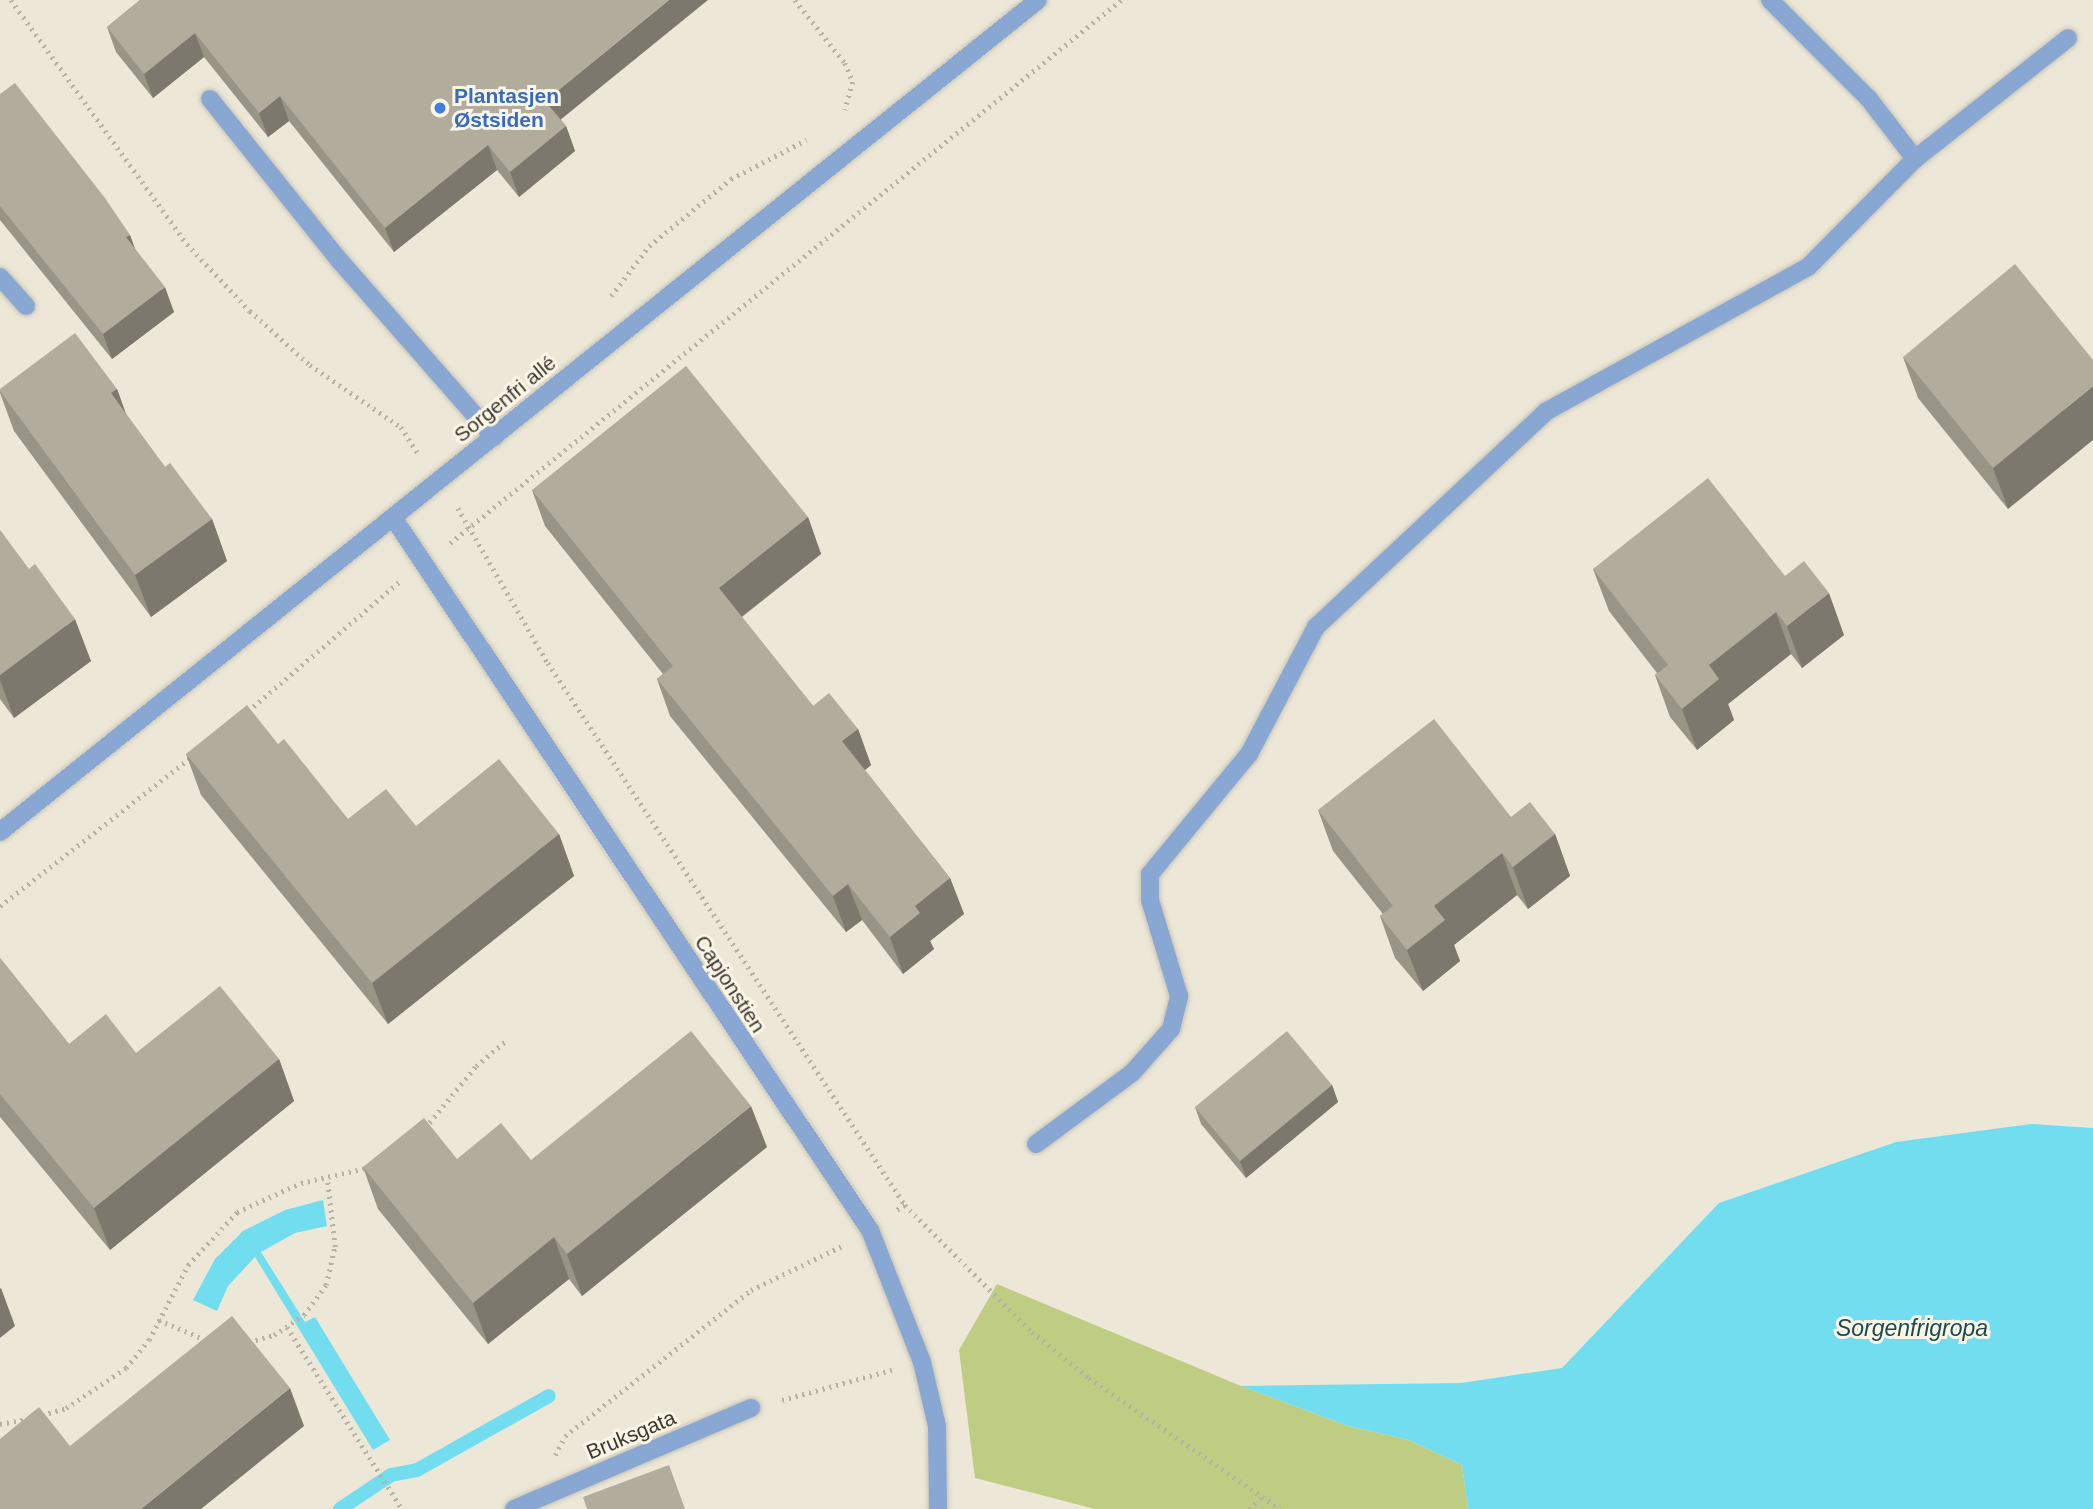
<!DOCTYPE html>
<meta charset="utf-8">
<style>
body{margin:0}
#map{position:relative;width:2093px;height:1509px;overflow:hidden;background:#ece7d7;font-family:Arial,sans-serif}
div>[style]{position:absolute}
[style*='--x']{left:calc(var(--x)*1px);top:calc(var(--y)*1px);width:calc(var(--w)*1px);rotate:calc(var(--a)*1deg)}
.green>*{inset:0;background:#becd82}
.water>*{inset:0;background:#73ddf0}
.stream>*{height:14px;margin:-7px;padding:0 7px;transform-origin:7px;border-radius:7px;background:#73ddf0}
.path>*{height:4.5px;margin-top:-2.25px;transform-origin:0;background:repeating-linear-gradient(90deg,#b5b1a4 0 2px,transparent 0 7px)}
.roads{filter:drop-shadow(0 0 2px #c8c4b6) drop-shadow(0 0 2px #c8c4b6)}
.service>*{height:18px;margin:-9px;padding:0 9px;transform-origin:9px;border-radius:9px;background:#88a8d3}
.minor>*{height:18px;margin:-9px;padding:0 9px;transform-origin:9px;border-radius:9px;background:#88a8d3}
.tertiary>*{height:18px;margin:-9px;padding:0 9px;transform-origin:9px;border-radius:9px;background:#88a8d3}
.wall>*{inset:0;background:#989486}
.shaded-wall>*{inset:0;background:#7c786d}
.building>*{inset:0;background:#b1ac9c}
.dots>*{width:19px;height:19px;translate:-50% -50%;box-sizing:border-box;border:4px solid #faf5e4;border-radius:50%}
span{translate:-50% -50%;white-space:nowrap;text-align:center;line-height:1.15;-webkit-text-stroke:6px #faf5e4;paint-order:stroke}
.shop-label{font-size:21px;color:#366cbe;font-weight:700}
.left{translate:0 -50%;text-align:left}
.street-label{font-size:21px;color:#3a3832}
.water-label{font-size:23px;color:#1a4a52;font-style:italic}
</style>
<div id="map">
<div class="green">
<div style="clip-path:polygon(997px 1284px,1241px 1386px,1348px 1426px,1409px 1440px,1462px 1465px,1468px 1509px,1095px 1509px,975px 1478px,959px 1350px)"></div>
</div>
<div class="water">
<div style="clip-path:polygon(2031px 1124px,2093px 1128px,2093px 1509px,1468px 1509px,1462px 1465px,1409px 1440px,1348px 1426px,1241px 1386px,1461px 1383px,1562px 1368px,1719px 1203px,1896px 1142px)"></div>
<div style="clip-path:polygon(323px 1200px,327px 1226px,295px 1233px,261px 1252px,305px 1322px,315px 1317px,390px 1440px,373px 1450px,255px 1257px,228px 1286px,217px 1311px,193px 1300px,215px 1259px,243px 1231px,285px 1210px)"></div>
</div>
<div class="stream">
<div style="--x:340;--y:1509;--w:61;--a:-33.7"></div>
<div style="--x:391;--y:1475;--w:26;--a:-11"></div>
<div style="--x:417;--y:1470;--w:151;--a:-29.3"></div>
</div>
<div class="path">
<div style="--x:11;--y:0;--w:301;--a:54.2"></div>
<div style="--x:187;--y:244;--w:92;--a:46.8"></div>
<div style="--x:250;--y:311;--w:81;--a:42"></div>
<div style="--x:310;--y:365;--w:110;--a:34.3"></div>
<div style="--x:401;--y:427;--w:31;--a:57"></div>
<div style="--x:795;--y:0;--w:80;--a:51.6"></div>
<div style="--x:845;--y:63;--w:21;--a:67"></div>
<div style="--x:853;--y:82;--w:29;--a:106"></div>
<div style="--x:611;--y:296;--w:63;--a:-52.8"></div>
<div style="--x:649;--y:246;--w:106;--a:-39.3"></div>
<div style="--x:731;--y:179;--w:85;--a:-27.5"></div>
<div style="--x:458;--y:508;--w:179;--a:59.9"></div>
<div style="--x:548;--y:663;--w:649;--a:56.63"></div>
<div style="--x:905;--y:1205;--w:11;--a:146"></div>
<div style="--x:450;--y:543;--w:863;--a:-38.98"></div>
<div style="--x:248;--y:711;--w:199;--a:-40.5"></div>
<div style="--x:0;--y:906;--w:244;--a:-37.9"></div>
<div style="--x:425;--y:1128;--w:80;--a:-50.6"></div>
<div style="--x:476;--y:1066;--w:39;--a:-40"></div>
<div style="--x:905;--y:1205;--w:180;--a:45"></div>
<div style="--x:1032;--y:1332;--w:73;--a:38.9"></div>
<div style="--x:1089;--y:1378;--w:232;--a:34.4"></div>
<div style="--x:159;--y:1320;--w:51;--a:23.1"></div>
<div style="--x:287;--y:1327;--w:215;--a:57.7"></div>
<div style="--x:249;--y:1342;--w:26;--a:-16"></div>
<div style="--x:274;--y:1335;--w:36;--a:-34"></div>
<div style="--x:304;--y:1315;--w:37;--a:-54"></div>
<div style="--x:326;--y:1285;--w:39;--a:-77"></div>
<div style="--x:335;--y:1247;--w:69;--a:-96.6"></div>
<div style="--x:782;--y:1400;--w:114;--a:-15.3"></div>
<div style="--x:42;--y:1415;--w:25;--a:-16"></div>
<div style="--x:66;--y:1408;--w:72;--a:-33.7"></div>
<div style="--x:126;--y:1368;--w:36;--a:-51"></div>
<div style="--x:149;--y:1340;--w:85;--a:-62.5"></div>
<div style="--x:188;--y:1265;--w:72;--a:-47.2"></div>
<div style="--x:237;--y:1212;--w:70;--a:-24.4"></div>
<div style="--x:301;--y:1183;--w:67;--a:-13"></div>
<div style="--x:0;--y:1424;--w:31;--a:-11"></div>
<div style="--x:555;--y:1455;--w:21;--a:-62"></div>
<div style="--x:565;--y:1436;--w:236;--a:-38.1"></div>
<div style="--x:751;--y:1290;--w:101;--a:-25.8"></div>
<div style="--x:1249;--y:1509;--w:18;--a:-43"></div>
</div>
<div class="roads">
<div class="service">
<div style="--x:1770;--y:0;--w:140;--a:45"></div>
<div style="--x:1869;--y:99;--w:76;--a:52.5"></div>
<div style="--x:210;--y:99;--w:208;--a:51.3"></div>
<div style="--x:340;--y:261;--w:234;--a:48.8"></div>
<div style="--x:0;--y:277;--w:39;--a:48"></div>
<div style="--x:1036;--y:1144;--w:119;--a:-36.5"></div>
<div style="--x:1132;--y:1073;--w:59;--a:-48.4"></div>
<div style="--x:1171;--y:1029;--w:34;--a:-76"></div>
<div style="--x:1179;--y:996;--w:100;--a:-106.8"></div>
<div style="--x:1150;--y:900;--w:26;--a:-90"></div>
<div style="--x:1150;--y:874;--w:156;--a:-50.5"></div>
<div style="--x:1249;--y:754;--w:144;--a:-62.2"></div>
<div style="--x:1316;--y:627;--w:316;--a:-43.1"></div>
<div style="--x:1547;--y:411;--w:298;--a:-28.9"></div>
<div style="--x:1808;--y:267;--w:152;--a:-45.3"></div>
<div style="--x:1915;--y:159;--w:195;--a:-38.3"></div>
</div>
<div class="minor">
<div style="--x:394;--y:519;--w:856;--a:56.2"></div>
<div style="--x:870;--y:1230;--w:142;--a:68.5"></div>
<div style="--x:922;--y:1362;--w:66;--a:76.8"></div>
<div style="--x:937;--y:1426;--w:83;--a:89.3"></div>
<div style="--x:514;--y:1509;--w:258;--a:-23.1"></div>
</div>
<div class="tertiary">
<div style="--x:0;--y:832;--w:1330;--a:-38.71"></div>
</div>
</div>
<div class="wall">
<div style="clip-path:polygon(140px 0,561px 120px,566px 126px,575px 151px,519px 197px,497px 170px,394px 252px,289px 121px,268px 137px,204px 57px,153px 98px,116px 52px,107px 27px)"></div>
<div style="clip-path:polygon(0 94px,130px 235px,135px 249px,174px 312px,112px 359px,0 220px)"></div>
<div style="clip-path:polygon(1903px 357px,2093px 360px,2008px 509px,1918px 398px)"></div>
<div style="clip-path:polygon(0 389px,117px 389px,126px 414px,165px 467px,212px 519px,227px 561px,151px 617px,14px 431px,0 393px)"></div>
<div style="clip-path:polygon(532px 490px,808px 517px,821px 554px,742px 617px,813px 706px,858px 729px,871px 765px,865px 770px,950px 878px,964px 914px,930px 941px,934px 949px,903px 974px,862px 920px,846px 932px,670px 716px,657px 679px,663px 674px,545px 526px)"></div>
<div style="clip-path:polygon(0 530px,91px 661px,14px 718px,0 699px)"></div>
<div style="clip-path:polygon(1593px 569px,1785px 576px,1844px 635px,1802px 668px,1791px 654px,1728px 704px,1734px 720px,1697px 750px,1670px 717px,1655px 675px,1657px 673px,1609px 611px)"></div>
<div style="clip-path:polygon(278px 744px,348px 819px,416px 826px,559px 834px,574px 876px,388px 1024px,201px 795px,186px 754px)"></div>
<div style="clip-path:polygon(1318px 810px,1511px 817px,1555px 834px,1570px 876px,1528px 909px,1517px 895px,1454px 945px,1460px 961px,1423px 991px,1395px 958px,1380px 916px,1383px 914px,1333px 851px)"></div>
<div style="clip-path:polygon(0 958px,69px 1044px,136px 1053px,279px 1059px,294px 1101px,110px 1250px,0 1117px)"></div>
<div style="clip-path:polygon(1332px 1085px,1338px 1102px,1246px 1178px,1201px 1124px,1195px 1107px)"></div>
<div style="clip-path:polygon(767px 1147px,582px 1296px,569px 1279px,488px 1344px,378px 1209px,363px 1167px,457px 1159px,531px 1160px)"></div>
</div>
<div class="shaded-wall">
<div style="clip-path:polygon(669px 0,708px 0,554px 125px,545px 101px)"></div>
<div style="clip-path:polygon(195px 33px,204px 57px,153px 98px,144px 74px)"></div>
<div style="clip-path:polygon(280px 96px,289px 121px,268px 137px,259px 113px)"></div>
<div style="clip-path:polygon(566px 126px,575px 151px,519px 197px,510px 172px)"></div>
<div style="clip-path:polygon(488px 145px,497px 170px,394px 252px,385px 228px)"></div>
<div style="clip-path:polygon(130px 235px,139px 260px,126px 237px)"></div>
<div style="clip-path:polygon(165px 287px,174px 312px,112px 359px,103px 334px)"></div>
<div style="clip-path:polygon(2093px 386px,2093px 440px,2008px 509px,1993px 468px)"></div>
<div style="clip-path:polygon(117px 389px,132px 431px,111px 393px)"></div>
<div style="clip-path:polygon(808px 517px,821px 554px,732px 624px,719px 588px)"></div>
<div style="clip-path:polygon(212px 519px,227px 561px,151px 617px,135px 575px)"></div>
<div style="clip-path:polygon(1829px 593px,1844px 635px,1802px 668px,1787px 626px)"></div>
<div style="clip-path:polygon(1776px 612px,1791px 654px,1728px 704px,1734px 720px,1697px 750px,1682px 709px,1709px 665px)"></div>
<div style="clip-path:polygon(75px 619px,91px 661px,14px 718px,0 680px,0 675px)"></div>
<div style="clip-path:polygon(858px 729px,871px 765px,855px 778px,842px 741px)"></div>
<div style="clip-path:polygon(559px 834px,574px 876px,388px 1024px,372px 983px)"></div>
<div style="clip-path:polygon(1555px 834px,1570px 876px,1528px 909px,1513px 867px)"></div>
<div style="clip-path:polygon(1502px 853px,1517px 895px,1454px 945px,1460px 961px,1423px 991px,1407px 950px,1434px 906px)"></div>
<div style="clip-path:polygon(950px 878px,964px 914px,930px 941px,934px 949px,903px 974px,890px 937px,915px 906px)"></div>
<div style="clip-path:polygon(848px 884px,862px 920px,846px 932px,833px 896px)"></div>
<div style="clip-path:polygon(279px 1059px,294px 1101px,110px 1250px,94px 1208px)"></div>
<div style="clip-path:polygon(1332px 1085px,1338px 1102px,1246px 1178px,1240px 1161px)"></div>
<div style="clip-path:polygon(751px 1106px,767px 1147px,582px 1296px,567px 1254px)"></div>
<div style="clip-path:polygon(554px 1237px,569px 1279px,488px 1344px,473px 1303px)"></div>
<div style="clip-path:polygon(1px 1288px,15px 1326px,0 1338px,0 1289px)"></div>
<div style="clip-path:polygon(290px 1388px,304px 1426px,201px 1509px,141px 1509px)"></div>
</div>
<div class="building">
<div style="clip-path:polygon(140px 0,669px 0,545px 101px,566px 126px,510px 172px,488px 145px,385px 228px,280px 96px,259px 113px,195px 33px,144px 74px,107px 27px)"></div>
<div style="clip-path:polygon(15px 83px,105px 198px,130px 235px,126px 237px,165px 287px,103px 334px,0 206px,0 94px)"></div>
<div style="clip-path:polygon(2015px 264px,2093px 360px,2093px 386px,1993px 468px,1903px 357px)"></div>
<div style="clip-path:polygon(75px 333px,117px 389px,111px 393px,165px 467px,170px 463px,212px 519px,135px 575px,0 391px,0 389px)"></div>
<div style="clip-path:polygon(686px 366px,808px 517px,719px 588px,813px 706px,829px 693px,858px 729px,842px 741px,950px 878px,915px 906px,920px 913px,890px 937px,848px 884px,833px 896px,657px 679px,673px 666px,532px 490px)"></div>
<div style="clip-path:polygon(1708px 478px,1785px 576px,1804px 561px,1829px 593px,1787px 626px,1776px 612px,1709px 665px,1719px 679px,1682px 709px,1655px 675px,1668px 665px,1593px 569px)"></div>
<div style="clip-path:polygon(0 530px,29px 569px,35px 564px,75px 619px,0 675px)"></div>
<div style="clip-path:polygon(247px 705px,278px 744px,284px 739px,348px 819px,386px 789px,416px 826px,499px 759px,559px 834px,372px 983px,186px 754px)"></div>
<div style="clip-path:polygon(1434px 719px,1511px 817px,1530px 802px,1555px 834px,1513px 867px,1502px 853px,1434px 906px,1445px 920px,1407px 950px,1380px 916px,1393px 906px,1318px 810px)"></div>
<div style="clip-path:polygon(0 958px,69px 1044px,106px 1014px,136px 1053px,220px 986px,279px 1059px,94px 1208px,0 1094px)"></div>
<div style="clip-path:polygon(691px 1031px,751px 1106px,567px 1254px,554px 1237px,473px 1303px,363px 1167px,424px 1118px,457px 1159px,501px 1123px,531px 1160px)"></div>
<div style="clip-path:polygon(1287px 1031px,1332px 1085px,1240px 1161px,1195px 1107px)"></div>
<div style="clip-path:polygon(232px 1316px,290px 1388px,141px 1509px,0 1509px,0 1439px,39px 1407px,70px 1446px)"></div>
<div style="clip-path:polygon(669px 1465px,685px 1509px,587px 1509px,583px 1497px)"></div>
</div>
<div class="dots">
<div style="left:440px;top:108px;background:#3f7fe0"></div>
</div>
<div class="shop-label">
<span class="left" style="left:454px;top:108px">Plantasjen<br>Østsiden</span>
</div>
<div class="street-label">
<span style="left:505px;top:399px;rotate:-39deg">Sorgenfri allé</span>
<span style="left:730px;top:984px;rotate:57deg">Capjonstien</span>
<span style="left:631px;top:1435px;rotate:-23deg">Bruksgata</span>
</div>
<div class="water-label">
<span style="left:1912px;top:1328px">Sorgenfrigropa</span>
</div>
</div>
